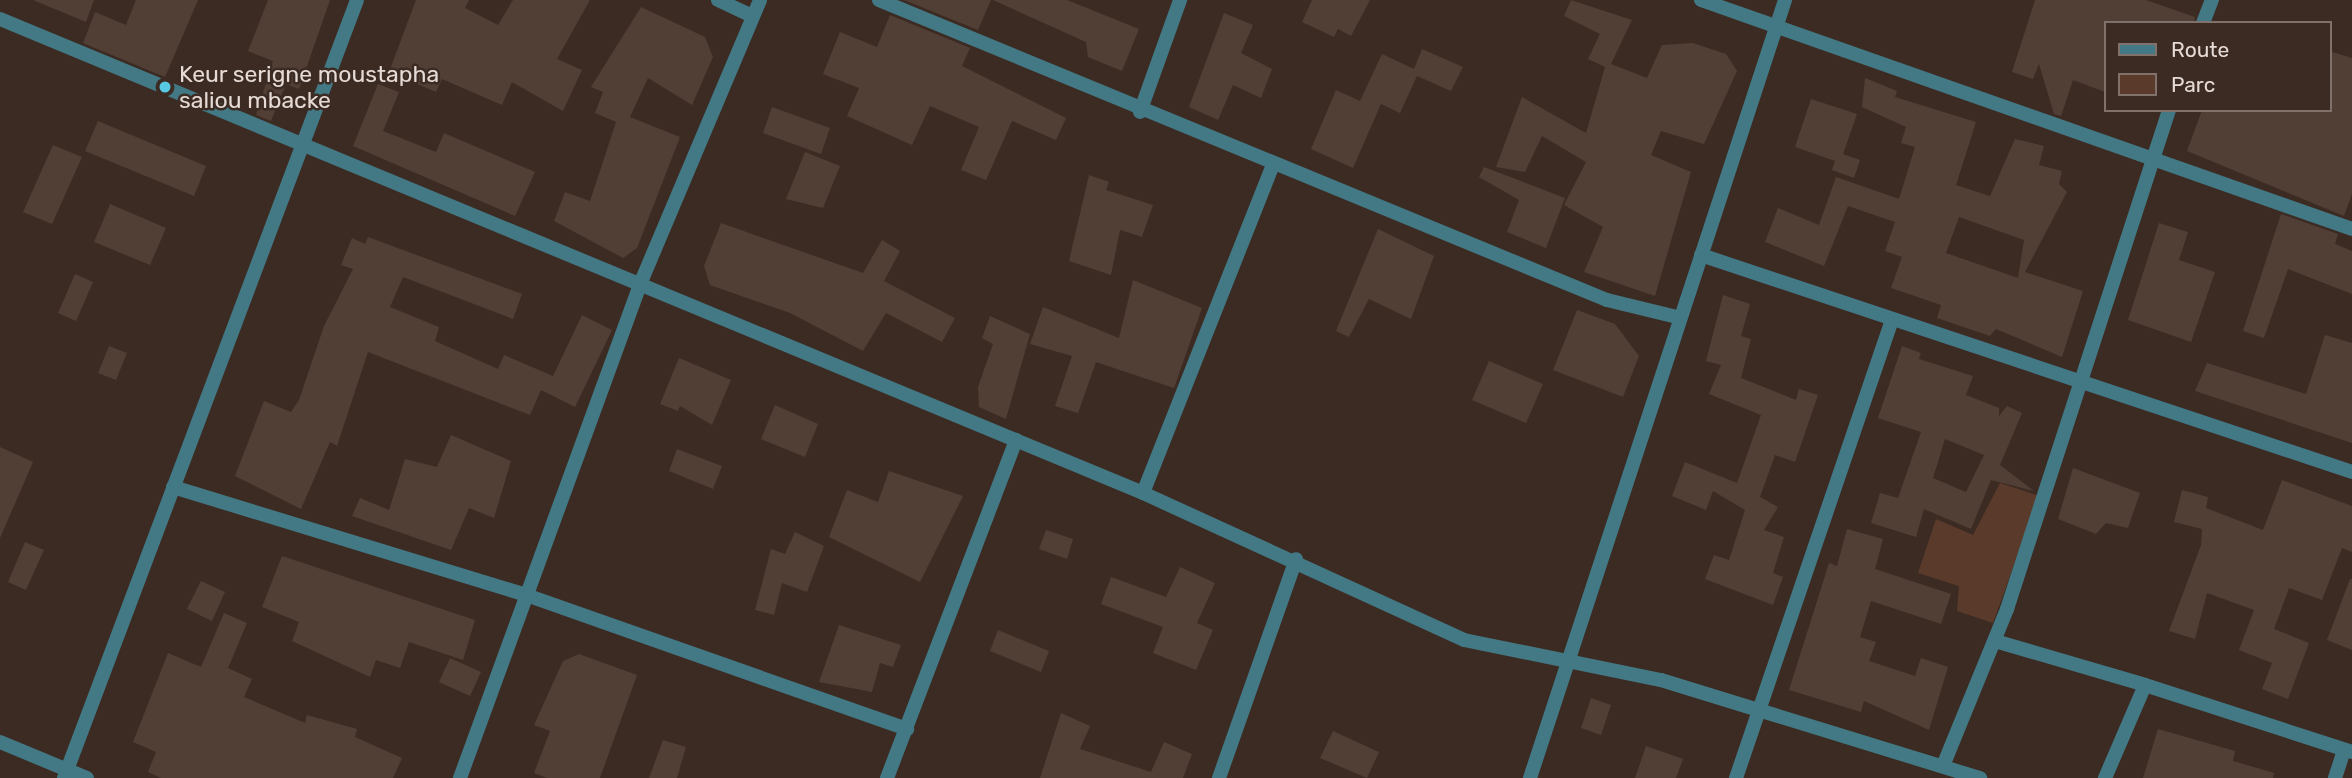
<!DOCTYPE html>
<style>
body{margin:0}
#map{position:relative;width:2352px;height:778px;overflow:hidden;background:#3c2b23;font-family:Rubik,sans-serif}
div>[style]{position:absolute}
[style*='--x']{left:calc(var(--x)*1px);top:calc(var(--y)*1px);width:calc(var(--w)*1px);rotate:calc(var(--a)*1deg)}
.green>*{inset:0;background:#5a3a2a}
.building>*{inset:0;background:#513f36}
.minor>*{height:14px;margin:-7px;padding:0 7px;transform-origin:7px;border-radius:7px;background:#427985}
.tertiary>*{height:14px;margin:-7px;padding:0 7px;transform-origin:7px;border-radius:7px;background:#427985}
.dots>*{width:19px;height:19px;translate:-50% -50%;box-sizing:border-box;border:4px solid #3c2b23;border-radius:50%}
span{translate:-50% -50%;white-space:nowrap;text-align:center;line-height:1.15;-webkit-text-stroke:5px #3c2b23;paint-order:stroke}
.poi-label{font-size:23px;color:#e5dad5}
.left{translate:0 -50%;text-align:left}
.legend{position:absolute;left:2104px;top:21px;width:228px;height:91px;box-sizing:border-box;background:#3c2b23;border:2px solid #80716a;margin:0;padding:9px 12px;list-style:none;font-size:21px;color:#e5dad5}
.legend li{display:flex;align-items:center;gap:14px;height:35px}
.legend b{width:35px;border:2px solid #80716a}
</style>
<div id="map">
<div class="green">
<div style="clip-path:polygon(2000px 483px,2039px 496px,1993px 623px,1957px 611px,1959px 586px,1918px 573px,1936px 519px,1973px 535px)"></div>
</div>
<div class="building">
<div style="clip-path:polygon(33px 0,94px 0,86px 22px)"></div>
<div style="clip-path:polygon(136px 0,198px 0,165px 77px,83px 43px,95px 12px,126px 25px)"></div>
<div style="clip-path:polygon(268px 0,330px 0,299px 89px,286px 84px,271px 121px,256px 115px,273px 61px,248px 51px)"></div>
<div style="clip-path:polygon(416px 0,469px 0,465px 8px,498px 25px,513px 0,590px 0,557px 59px,582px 70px,563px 111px,512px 82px,502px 105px,442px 79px,436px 92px,389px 72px)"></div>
<div style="clip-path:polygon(904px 0,991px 0,978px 30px)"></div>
<div style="clip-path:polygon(993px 0,1067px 0,1139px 29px,1122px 71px,1088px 57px,1086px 42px)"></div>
<div style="clip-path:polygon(1312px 0,1370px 0,1351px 36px,1338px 29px,1334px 37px,1302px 22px)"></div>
<div style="clip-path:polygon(1571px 0,1632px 20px,1611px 64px,1647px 78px,1662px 45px,1693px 43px,1726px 54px,1737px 71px,1704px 144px,1661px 131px,1651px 155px,1691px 172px,1655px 296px,1584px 272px,1603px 227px,1564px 205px,1586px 162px,1542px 136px,1525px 172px,1496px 167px,1522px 97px,1586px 133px,1605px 67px,1588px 59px,1600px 34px,1564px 16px)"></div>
<div style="clip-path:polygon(2035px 0,2146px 0,2195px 17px,2194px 23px,2105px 23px,2105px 92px,2073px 80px,2061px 116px,2054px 114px,2039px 64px,2033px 79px,2012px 72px)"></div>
<div style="clip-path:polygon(641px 7px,705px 37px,713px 57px,692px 105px,648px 78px,630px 117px,680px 137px,637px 248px,623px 258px,554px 221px,565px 192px,590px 201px,616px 122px,595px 113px,603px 92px,591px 87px)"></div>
<div style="clip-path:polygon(1224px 13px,1253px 25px,1241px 53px,1272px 69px,1261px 98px,1233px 85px,1218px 120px,1189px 107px)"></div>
<div style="clip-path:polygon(890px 15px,970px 48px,962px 66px,1066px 118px,1056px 140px,1012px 121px,986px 180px,961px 170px,979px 127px,930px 106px,912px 145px,847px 116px,859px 88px,823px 74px,840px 32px,877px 47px)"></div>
<div style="clip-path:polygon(1422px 49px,1463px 67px,1451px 91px,1417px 76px,1400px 113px,1381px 104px,1353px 168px,1311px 149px,1336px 90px,1360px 101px,1382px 54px,1414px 69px)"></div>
<div style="clip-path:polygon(2329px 51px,2352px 58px,2352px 194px,2344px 216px,2187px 151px,2202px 110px,2329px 110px)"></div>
<div style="clip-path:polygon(evenodd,1865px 78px,1897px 91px,1895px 97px,1976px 122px,1956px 185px,1990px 196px,2015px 139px,2044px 146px,2039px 165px,2062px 171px,2059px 184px,2067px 192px,2025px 272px,2083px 291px,2062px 357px,1996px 329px,1990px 336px,1937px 318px,1941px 305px,1891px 288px,1902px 257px,1885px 251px,1895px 222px,1848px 206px,1824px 266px,1765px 242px,1778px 208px,1819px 225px,1836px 177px,1899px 199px,1915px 147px,1901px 143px,1906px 127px,1862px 107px,1865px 78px,1959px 217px,2024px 240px,2018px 278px,1946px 253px,1959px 217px)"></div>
<div style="clip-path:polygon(378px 84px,399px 92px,383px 131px,436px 152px,444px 133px,535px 172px,515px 216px,353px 146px)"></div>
<div style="clip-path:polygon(1811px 99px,1857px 114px,1843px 154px,1860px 160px,1854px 178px,1832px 170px,1835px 161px,1795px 147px)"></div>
<div style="clip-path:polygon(772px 107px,830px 128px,821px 154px,763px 133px)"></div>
<div style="clip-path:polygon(98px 121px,206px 166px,194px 196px,85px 151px)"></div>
<div style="clip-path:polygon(53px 145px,82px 157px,52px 224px,23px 212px)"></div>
<div style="clip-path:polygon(805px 152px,840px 166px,823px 208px,786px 199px)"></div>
<div style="clip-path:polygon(1484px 167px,1565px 198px,1546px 248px,1507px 232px,1519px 200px,1479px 177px)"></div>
<div style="clip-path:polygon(1089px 175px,1109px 182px,1106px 190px,1153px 205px,1142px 237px,1120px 230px,1111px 275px,1069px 261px)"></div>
<div style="clip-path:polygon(110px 204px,166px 228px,150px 265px,94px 242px)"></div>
<div style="clip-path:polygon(2281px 214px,2338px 234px,2335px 244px,2352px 251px,2352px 294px,2288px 269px,2264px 338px,2243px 331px)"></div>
<div style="clip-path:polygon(721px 223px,863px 273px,882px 240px,900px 251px,884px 281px,955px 318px,942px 342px,886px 313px,863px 351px,790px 313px,710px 285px,704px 266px)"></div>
<div style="clip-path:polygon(2159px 223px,2188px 232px,2179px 260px,2215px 272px,2191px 342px,2128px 320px)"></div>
<div style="clip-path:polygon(1378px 229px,1434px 256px,1411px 319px,1369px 299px,1349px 337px,1336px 331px)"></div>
<div style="clip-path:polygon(368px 237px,522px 294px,513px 319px,403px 277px,390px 307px,439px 327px,435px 341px,498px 369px,504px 355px,553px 376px,582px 315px,612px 330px,575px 407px,541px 390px,530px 415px,368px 352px,337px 446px,330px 442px,301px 509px,235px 476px,264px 401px,291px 412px,299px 400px,324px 326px,353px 269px,341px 265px,352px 238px,365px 244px)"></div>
<div style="clip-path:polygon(75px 274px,93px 282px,76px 321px,58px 313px)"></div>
<div style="clip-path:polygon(1133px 280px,1202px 308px,1174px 388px,1096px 362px,1078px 413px,1055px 406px,1072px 356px,1030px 344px,1043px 307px,1119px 338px)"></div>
<div style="clip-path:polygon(1723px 295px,1750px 304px,1741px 336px,1751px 339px,1741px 378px,1796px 400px,1799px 389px,1818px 395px,1795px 462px,1775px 455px,1760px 497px,1778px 507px,1764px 530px,1784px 537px,1773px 573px,1783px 577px,1773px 605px,1705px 579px,1714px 555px,1729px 560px,1745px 510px,1713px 491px,1706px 510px,1672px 496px,1685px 462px,1737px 483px,1761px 415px,1709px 394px,1721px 365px,1706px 361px)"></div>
<div style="clip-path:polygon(1577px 310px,1615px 324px,1639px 356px,1623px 397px,1553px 370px)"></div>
<div style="clip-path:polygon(990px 316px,1030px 334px,1006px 419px,979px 407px,978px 387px,993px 344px,982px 338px)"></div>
<div style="clip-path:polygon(2325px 335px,2352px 343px,2352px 443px,2195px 391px,2207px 363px,2306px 394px)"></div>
<div style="clip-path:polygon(109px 346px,127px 353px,116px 380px,98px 373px)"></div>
<div style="clip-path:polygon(evenodd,1902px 346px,1921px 353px,1919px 359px,1973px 376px,1966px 395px,1999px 408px,1999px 416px,2007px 406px,2022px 413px,2000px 465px,2034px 491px,1991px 480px,1971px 529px,1924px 509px,1916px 537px,1871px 523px,1880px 493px,1898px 498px,1921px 432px,1878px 418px,1902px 346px,1945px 439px,1984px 455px,1966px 492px,1933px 478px,1945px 439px)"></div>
<div style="clip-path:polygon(679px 358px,731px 380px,712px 425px,680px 406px,678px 411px,660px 404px)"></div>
<div style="clip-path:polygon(1489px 361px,1543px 384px,1526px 423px,1472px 400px)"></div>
<div style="clip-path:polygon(775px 405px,818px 424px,805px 457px,761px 439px)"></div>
<div style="clip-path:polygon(451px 435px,511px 461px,494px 518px,469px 508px,451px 550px,352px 516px,360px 498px,389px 510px,405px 459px,437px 467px)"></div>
<div style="clip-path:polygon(0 447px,33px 462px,0 538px)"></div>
<div style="clip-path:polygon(677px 449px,722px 466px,713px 489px,669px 471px)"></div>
<div style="clip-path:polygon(2073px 468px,2140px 493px,2128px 528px,2106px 523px,2096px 534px,2058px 519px)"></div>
<div style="clip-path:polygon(889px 471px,963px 496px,920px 582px,829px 537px,847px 490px,878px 502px)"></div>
<div style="clip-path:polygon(2282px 480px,2352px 506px,2352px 552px,2342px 548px,2322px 600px,2289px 588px,2274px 629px,2309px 643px,2288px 699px,2262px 689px,2272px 663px,2239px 650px,2254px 610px,2207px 593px,2195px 639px,2169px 631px,2201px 545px,2202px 529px,2174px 522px,2182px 490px,2208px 497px,2206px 508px,2263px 530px)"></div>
<div style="clip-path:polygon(1847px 529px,1883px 539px,1875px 569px,1951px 594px,1941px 624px,1871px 601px,1860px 637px,1876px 642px,1869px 661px,1915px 676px,1921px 658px,1948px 667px,1929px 730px,1864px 701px,1861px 712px,1789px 690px,1829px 563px,1837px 566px)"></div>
<div style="clip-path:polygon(1046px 530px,1073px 539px,1067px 559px,1039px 549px)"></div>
<div style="clip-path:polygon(795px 532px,824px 546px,807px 592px,782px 583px,774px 615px,755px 610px,771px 549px,785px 554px)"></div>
<div style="clip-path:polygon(25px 542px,44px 550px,26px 590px,8px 582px)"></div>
<div style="clip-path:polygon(282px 556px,475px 620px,463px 660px,409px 642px,400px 668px,376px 660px,370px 677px,292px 641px,299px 622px,262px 607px)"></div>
<div style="clip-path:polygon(1180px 567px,1215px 583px,1197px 623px,1213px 630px,1196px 670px,1153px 653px,1163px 627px,1101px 604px,1111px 577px,1166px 597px)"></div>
<div style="clip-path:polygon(2350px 579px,2352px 579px,2352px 650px,2327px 640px)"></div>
<div style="clip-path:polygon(201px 581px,225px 592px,212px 621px,187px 609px)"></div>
<div style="clip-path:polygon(224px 613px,247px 623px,228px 668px,252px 679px,244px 697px,305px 723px,307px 715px,357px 729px,355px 737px,402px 758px,393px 778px,161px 778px,148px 772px,156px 752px,133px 742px,168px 653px,201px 667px)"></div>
<div style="clip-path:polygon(839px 625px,901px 645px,893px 667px,880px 663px,872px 692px,819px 682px)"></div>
<div style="clip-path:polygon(998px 630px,1049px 651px,1041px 672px,990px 651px)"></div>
<div style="clip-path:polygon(579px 654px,637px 675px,600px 778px,547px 778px,534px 773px,550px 731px,534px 725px,563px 661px)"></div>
<div style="clip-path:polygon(450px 658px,481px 672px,470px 696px,439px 682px)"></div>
<div style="clip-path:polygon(1591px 698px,1611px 705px,1601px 735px,1581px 728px)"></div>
<div style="clip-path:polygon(1061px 713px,1090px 726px,1080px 749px,1151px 772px,1164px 742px,1192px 754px,1183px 778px,1040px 778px)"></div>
<div style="clip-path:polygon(2158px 729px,2235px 751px,2233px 761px,2274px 773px,2273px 778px,2143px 778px)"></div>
<div style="clip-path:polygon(1333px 731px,1379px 752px,1367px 778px,1320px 758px)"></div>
<div style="clip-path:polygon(663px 740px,686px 747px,677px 778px,649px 778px)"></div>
<div style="clip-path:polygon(1646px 746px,1683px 759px,1676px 778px,1635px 778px)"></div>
</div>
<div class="minor">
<div style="--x:718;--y:0;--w:38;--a:25"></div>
<div style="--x:879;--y:0;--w:787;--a:22.4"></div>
<div style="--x:1607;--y:300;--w:72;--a:13.7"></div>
<div style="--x:1701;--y:0;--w:690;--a:19.38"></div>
<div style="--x:2203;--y:23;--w:25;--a:-69"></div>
<div style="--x:1140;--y:112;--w:119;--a:-70.3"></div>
<div style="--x:1701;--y:255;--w:686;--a:18.43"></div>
<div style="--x:173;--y:487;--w:372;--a:17"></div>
<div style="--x:529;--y:596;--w:401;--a:19.4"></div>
<div style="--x:1143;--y:493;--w:353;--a:-68.4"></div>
<div style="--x:1995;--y:641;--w:156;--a:16.3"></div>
<div style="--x:0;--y:742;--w:94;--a:22.5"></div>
<div style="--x:1943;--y:766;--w:170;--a:-67.8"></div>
<div style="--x:2007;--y:609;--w:525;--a:-72.01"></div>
<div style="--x:64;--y:778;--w:831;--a:-69.36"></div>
<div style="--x:460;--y:778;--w:528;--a:-69.95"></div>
<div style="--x:641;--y:282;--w:306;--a:-67.1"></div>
<div style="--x:887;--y:778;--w:362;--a:-69.1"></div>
<div style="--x:1219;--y:778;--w:232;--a:-70.6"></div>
<div style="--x:1530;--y:778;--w:819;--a:-71.85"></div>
<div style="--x:1736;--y:778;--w:482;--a:-71.2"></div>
<div style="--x:2335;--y:778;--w:29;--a:-72"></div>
</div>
<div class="tertiary">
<div style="--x:0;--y:19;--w:1237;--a:22.52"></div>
<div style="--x:1143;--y:493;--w:353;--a:24.6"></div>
<div style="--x:1464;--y:640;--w:201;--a:11.5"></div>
<div style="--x:1661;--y:680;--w:334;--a:17.1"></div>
<div style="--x:2105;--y:778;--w:101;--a:-66.7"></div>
<div style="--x:2145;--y:685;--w:218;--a:17.9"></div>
</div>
<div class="dots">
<div style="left:165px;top:87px;background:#57c9e2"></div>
</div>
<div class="poi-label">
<span class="left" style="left:179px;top:87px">Keur serigne moustapha<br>saliou mbacke</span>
</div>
<ul class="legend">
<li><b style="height:9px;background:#427985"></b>Route</li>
<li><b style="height:19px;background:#5a3a2a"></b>Parc</li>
</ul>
</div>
